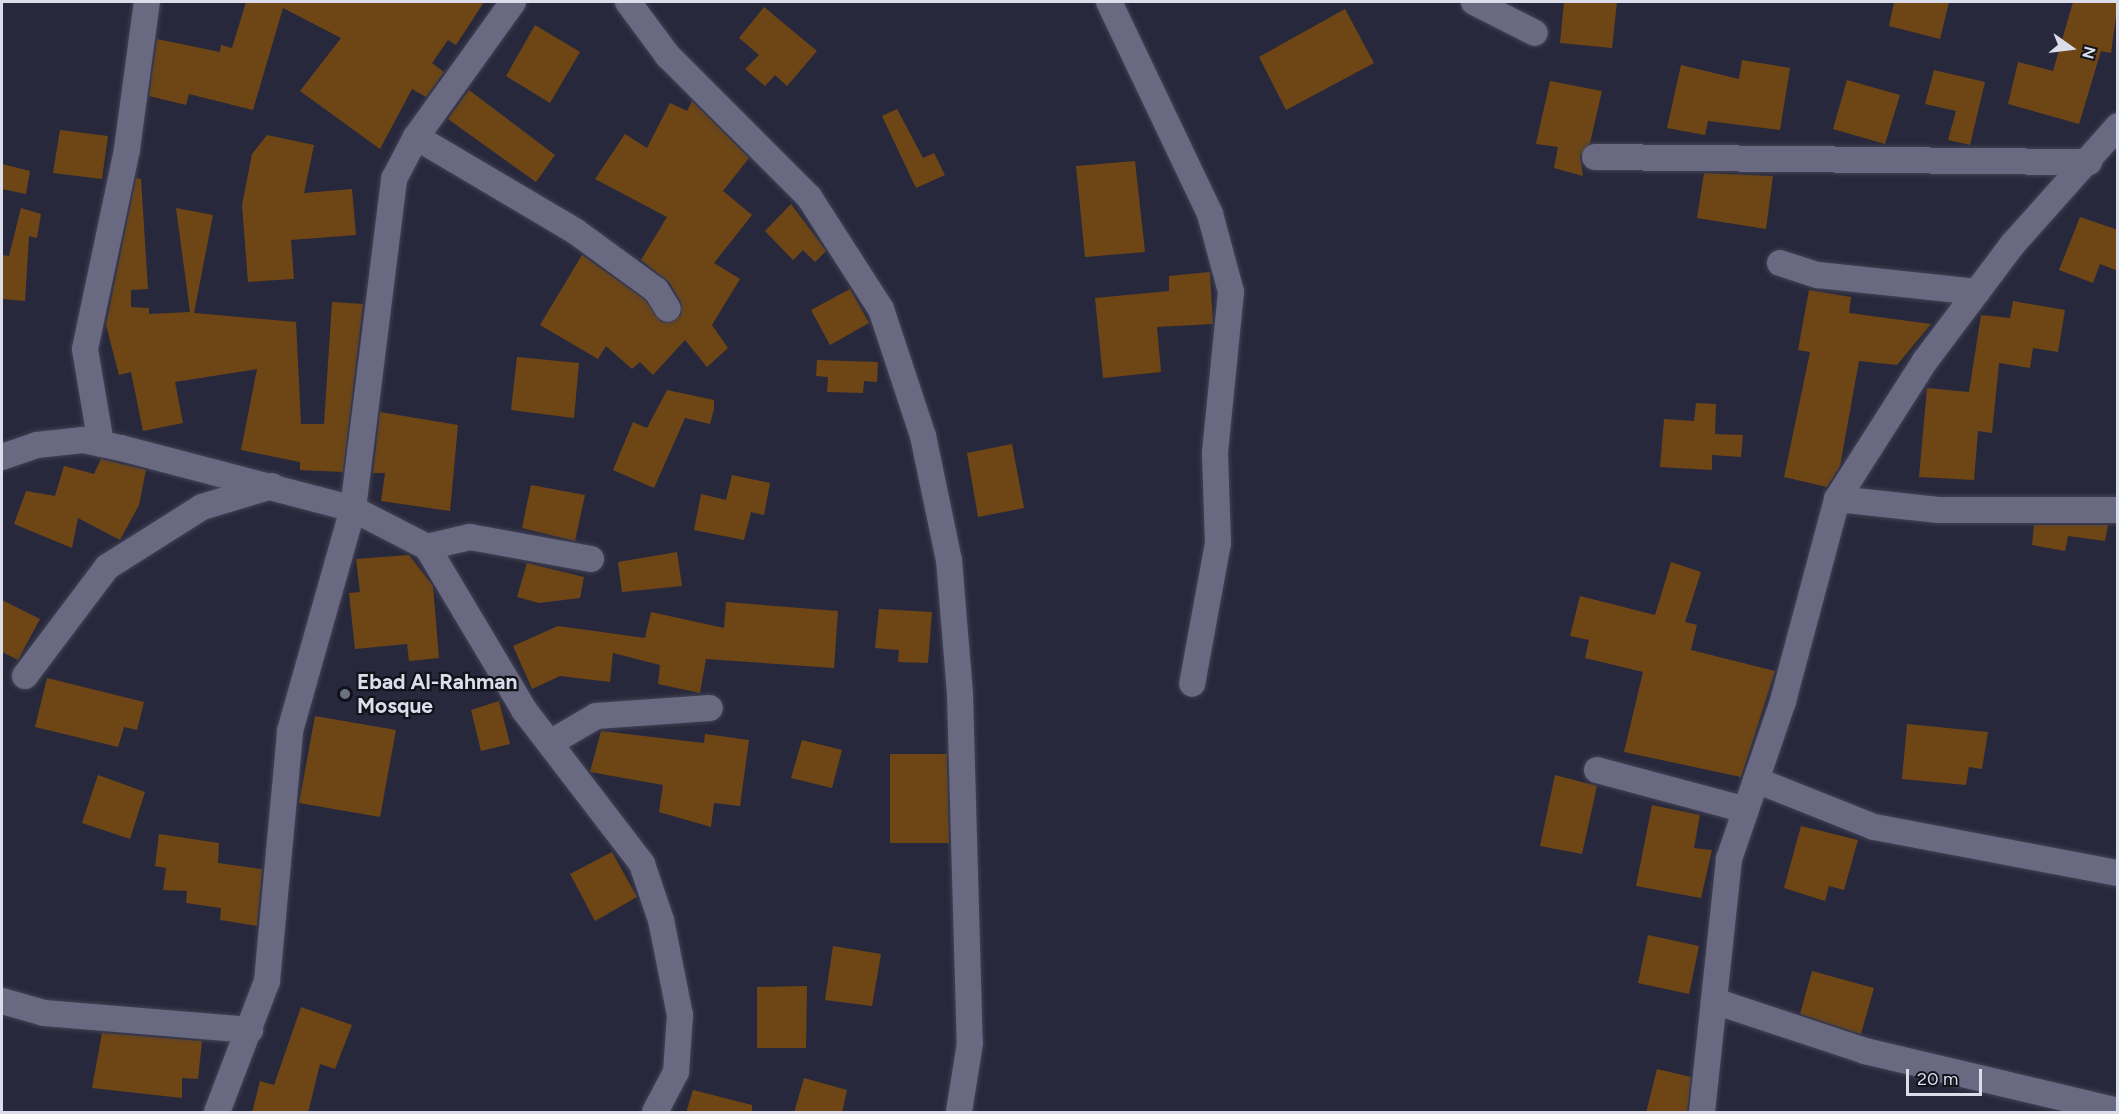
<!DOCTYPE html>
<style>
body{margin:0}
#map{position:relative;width:2119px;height:1114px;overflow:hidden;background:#28283d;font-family:Figtree,sans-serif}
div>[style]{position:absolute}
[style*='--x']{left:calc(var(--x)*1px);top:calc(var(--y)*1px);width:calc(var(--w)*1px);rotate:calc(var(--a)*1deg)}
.building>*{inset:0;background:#6e4615}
.roads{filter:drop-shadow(0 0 2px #424253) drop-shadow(0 0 2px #424253)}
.street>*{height:26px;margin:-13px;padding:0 13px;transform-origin:13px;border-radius:13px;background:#696a82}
.dots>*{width:16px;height:16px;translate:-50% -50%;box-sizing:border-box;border:3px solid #12121b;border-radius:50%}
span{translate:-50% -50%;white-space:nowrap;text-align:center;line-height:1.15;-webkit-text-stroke:4.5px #12121b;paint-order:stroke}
.poi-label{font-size:21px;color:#dcddea;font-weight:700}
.left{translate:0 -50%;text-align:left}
.frame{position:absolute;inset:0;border:3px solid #dcddea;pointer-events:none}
.north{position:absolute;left:2041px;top:18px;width:60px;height:60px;-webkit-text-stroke:4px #12121b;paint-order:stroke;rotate:104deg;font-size:16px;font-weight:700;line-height:24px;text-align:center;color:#dcddea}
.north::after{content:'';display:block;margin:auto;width:21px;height:27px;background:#dcddea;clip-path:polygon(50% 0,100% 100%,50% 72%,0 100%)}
.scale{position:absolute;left:1906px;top:1069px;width:76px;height:27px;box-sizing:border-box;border:3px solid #dcddea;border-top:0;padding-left:8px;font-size:18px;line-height:21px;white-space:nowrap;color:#dcddea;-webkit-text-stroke:4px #12121b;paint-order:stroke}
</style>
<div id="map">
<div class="building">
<div style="clip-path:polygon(246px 2px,484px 2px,456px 45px,448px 40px,432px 63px,444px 72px,426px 97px,412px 89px,380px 149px,300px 91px,341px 38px,283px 8px,253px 110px,189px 94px,186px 105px,149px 96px,157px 39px,220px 52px,221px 45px,232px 48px)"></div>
<div style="clip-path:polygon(1564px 2px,1617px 2px,1612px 48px,1560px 43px)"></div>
<div style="clip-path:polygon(1894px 2px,1949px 2px,1940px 39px,1889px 26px)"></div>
<div style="clip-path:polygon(2073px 2px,2118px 2px,2111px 53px,2101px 51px,2079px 124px,2008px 104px,2018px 62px,2053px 71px)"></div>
<div style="clip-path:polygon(764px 7px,817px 51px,787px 86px,775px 75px,765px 86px,745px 69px,759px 55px,739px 38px)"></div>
<div style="clip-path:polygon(1345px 9px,1374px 63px,1286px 110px,1259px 57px)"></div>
<div style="clip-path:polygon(535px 25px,580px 52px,550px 103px,506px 76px)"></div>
<div style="clip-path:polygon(1742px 60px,1790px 68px,1780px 130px,1708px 121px,1705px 135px,1667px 128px,1681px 65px,1739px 79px)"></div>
<div style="clip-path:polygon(1934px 70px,1985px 82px,1970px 145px,1948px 140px,1956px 111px,1925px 104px)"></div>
<div style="clip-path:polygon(1847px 80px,1900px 95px,1885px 144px,1833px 129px)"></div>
<div style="clip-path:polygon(1550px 81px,1602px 91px,1590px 143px,1580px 156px,1583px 176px,1554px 168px,1558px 147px,1536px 144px)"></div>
<div style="clip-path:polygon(469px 90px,555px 155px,536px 182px,448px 119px)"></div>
<div style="clip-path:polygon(692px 101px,749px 158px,723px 191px,752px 215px,714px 263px,740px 279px,712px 325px,728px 348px,707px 367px,685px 340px,653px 375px,640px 362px,632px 369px,606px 346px,598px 359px,540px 325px,582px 255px,645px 300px,661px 322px,681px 316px,681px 302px,669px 282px,641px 260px,667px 217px,595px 179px,625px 134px,647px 148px,670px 103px,687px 111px)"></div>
<div style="clip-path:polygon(897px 109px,923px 158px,934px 153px,945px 175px,916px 188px,882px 116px)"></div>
<div style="clip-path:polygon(60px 130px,108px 136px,102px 179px,53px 173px)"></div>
<div style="clip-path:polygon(267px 135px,314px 145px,304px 193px,352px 189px,356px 235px,291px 240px,294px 279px,248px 282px,242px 205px,252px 154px)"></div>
<div style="clip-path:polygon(1135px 161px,1145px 252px,1085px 257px,1076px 166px)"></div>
<div style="clip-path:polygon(2px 164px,30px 171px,26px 194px,2px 189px)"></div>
<div style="clip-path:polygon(1704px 173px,1773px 176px,1766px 229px,1697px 218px)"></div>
<div style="clip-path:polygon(136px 178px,141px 179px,148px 289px,131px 290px,131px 307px,149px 308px,149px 314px,190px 312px,176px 208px,213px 215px,194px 313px,296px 322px,301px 424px,324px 424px,332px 302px,363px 304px,343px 472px,300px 470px,300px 462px,241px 450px,257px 369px,175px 382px,183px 423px,143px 431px,131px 372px,119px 375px,106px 325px)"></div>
<div style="clip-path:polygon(791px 204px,826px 251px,815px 262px,803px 250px,793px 260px,765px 231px)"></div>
<div style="clip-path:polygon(21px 208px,41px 214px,37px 238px,29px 236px,25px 301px,2px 299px,2px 255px,9px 256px)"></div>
<div style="clip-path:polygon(2080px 217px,2118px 230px,2118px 271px,2100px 264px,2093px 283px,2059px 270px)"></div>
<div style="clip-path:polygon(1210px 272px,1213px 324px,1157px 327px,1161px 372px,1103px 378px,1095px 298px,1169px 291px,1169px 276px)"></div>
<div style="clip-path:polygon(850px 289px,869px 323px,830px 345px,811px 310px)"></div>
<div style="clip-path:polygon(1809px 290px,1851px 297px,1849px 313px,1931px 324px,1897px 365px,1859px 361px,1840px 466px,1827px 487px,1784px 477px,1810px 352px,1798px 350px)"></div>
<div style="clip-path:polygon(2013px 301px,2065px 310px,2058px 352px,2033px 348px,2030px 368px,1999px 363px,1992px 433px,1978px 431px,1974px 480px,1919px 477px,1927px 388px,1969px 392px,1981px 315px,2010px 318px)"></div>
<div style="clip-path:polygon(517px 357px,579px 363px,574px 418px,511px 410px)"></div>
<div style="clip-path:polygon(817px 360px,878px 362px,877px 382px,864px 381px,863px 393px,827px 392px,828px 377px,816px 376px)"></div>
<div style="clip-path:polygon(667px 390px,714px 400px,714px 409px,710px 424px,685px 418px,654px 488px,613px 470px,633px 422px,647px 428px)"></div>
<div style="clip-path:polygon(1696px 403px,1716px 404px,1715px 434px,1743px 435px,1741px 457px,1712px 455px,1712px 470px,1660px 467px,1664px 419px,1694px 421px)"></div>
<div style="clip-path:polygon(380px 412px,458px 425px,450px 511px,381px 501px,385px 473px,373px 473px)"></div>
<div style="clip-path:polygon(1012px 444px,1024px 508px,978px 517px,967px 453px)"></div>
<div style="clip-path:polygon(101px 459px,146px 470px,139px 505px,120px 540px,78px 518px,72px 548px,14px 524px,26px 491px,55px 496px,64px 466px,94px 474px)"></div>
<div style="clip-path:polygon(732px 475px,770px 483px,764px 515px,751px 512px,744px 540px,694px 530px,701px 494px,726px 500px)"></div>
<div style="clip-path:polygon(531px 485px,585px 495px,575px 541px,522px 528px)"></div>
<div style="clip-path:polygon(2034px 525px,2108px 525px,2105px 541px,2068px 536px,2065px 551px,2032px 545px)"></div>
<div style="clip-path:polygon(677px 552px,682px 586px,622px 592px,618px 562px)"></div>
<div style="clip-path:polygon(409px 555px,433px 586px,439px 658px,409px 661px,407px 644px,355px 649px,349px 593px,360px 592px,356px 559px)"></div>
<div style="clip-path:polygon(1671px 562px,1701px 572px,1685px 622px,1697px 625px,1691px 650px,1775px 671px,1741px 777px,1624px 752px,1643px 672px,1585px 658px,1589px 640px,1570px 636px,1580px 596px,1655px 615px)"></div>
<div style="clip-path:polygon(527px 563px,584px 577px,580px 598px,539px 603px,517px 597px)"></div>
<div style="clip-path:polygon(2px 600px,40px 619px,18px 660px,2px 652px)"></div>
<div style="clip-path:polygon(726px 602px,838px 611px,834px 668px,706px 659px,700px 693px,658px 684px,660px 665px,613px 653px,610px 682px,560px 676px,532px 689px,513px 646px,558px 626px,645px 638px,651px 612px,724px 628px)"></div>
<div style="clip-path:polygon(879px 609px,932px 612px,928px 663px,898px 662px,899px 650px,875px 648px)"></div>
<div style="clip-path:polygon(47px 678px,144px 702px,137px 730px,124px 727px,118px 747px,35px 727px)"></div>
<div style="clip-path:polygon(499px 701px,510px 744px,481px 751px,471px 710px)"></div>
<div style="clip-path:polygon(315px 716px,396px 730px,380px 817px,299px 803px)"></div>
<div style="clip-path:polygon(1907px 724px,1988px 732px,1982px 769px,1969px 767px,1966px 785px,1902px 779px)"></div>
<div style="clip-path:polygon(601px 731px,704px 743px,705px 734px,749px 740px,740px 806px,714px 803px,711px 827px,659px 812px,663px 785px,590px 772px)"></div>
<div style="clip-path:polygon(802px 740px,842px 750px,832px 788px,791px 778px)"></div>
<div style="clip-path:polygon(890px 754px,947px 754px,949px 843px,890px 843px)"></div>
<div style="clip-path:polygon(98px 775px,145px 792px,130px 839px,82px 823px)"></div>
<div style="clip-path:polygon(1555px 775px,1597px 786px,1582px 854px,1540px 846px)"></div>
<div style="clip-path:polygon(1652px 805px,1700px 815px,1694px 848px,1712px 850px,1701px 898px,1636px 886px)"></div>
<div style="clip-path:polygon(1801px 826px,1858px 840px,1844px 890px,1829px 886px,1825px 901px,1784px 888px)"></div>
<div style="clip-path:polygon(159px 834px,219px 843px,218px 863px,262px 869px,257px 926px,220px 920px,221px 908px,186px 903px,187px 891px,163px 890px,166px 868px,155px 866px)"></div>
<div style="clip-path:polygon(612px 852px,637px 897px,595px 921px,570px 874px)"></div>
<div style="clip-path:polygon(1648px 935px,1699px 946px,1689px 994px,1638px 983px)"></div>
<div style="clip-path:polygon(833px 946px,881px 954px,872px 1006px,825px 1000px)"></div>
<div style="clip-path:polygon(1812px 971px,1874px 988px,1861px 1034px,1800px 1014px)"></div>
<div style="clip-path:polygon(807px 986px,806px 1048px,757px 1048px,757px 987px)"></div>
<div style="clip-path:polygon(301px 1007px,352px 1025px,335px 1069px,320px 1064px,308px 1113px,252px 1113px,260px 1081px,274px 1085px)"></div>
<div style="clip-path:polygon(102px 1033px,202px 1041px,198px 1079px,182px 1078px,182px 1098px,92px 1088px)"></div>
<div style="clip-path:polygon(1657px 1069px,1691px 1077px,1687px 1113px,1646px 1113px)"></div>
<div style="clip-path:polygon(804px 1078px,847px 1090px,842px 1113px,794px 1113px)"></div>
<div style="clip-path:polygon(693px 1090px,752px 1105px,752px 1113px,686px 1113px)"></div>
</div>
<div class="roads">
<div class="street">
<div style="--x:628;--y:2;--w:67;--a:53.5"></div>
<div style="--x:668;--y:56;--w:199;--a:45"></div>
<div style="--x:809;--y:197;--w:133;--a:57.3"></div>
<div style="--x:881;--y:309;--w:134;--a:71.7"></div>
<div style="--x:923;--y:436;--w:127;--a:78.2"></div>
<div style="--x:949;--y:560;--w:135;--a:85.3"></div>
<div style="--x:960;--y:695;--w:348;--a:88.4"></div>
<div style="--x:970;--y:1043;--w:70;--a:99.1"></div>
<div style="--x:1109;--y:2;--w:235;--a:64.5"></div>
<div style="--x:1210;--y:214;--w:81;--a:74.9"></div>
<div style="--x:1231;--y:292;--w:162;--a:95.7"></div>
<div style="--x:1215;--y:453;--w:90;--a:88.1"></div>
<div style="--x:1218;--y:543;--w:143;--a:100.4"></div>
<div style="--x:1474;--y:2;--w:68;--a:26.9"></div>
<div style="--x:416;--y:137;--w:185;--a:30.6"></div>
<div style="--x:575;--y:231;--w:100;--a:36.1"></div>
<div style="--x:656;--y:290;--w:22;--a:58"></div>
<div style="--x:1595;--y:157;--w:494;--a:0.6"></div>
<div style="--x:1780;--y:263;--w:40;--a:18"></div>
<div style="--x:1818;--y:275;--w:160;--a:6.1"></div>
<div style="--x:101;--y:444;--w:96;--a:-99.6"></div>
<div style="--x:85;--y:349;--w:204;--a:-78.1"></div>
<div style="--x:127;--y:149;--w:148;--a:-82.3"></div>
<div style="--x:2;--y:457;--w:37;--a:-19"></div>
<div style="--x:37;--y:445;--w:46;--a:-6.2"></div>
<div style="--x:83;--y:440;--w:39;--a:12"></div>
<div style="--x:121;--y:448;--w:240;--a:14.7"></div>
<div style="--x:353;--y:509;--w:83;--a:27.2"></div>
<div style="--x:427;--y:547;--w:190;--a:59.2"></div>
<div style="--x:524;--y:710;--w:194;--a:52.5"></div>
<div style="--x:642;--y:864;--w:59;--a:71.3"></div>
<div style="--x:661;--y:920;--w:97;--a:78.7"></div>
<div style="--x:680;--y:1015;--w:57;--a:94"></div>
<div style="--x:676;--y:1072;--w:45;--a:117.7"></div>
<div style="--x:1837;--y:499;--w:102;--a:6.2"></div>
<div style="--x:1938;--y:510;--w:180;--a:0"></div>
<div style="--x:427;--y:547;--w:44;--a:-13.1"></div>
<div style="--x:470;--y:537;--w:123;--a:10.3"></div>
<div style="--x:25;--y:676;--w:136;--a:-53"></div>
<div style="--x:107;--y:567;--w:112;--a:-32.3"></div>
<div style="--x:202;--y:507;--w:73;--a:-16.7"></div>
<div style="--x:550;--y:743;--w:53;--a:-30.4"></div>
<div style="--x:596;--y:716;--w:114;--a:-4"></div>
<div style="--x:1597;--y:770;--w:154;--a:15"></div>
<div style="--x:1756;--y:780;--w:127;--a:21.7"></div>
<div style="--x:1874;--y:827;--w:248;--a:10.7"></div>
<div style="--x:2;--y:1001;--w:44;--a:15.9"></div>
<div style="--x:44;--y:1013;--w:207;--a:4.7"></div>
<div style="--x:1714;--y:1001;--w:159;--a:18.3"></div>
<div style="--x:1865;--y:1051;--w:260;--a:13.3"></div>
<div style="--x:217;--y:1112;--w:140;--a:-69.1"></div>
<div style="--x:267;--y:981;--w:251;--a:-84.7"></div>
<div style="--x:290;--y:731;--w:231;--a:-74.2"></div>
<div style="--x:353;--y:509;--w:333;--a:-82.9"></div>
<div style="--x:394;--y:179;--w:47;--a:-62.4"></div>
<div style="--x:416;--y:137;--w:166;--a:-54.3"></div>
<div style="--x:1702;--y:1112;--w:254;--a:-83.9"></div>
<div style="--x:1729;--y:859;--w:167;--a:-71.1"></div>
<div style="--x:1783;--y:701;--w:209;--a:-75"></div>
<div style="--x:1837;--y:499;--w:164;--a:-57.5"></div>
<div style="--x:1925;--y:361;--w:146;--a:-53.1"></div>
<div style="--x:2013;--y:244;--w:158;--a:-48.3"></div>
</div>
</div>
<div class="dots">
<div style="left:345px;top:694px;background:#6b7280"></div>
</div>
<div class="poi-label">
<span class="left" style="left:357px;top:694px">Ebad Al-Rahman<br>Mosque</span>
</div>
<div class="frame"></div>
<div class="north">N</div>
<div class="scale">20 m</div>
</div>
